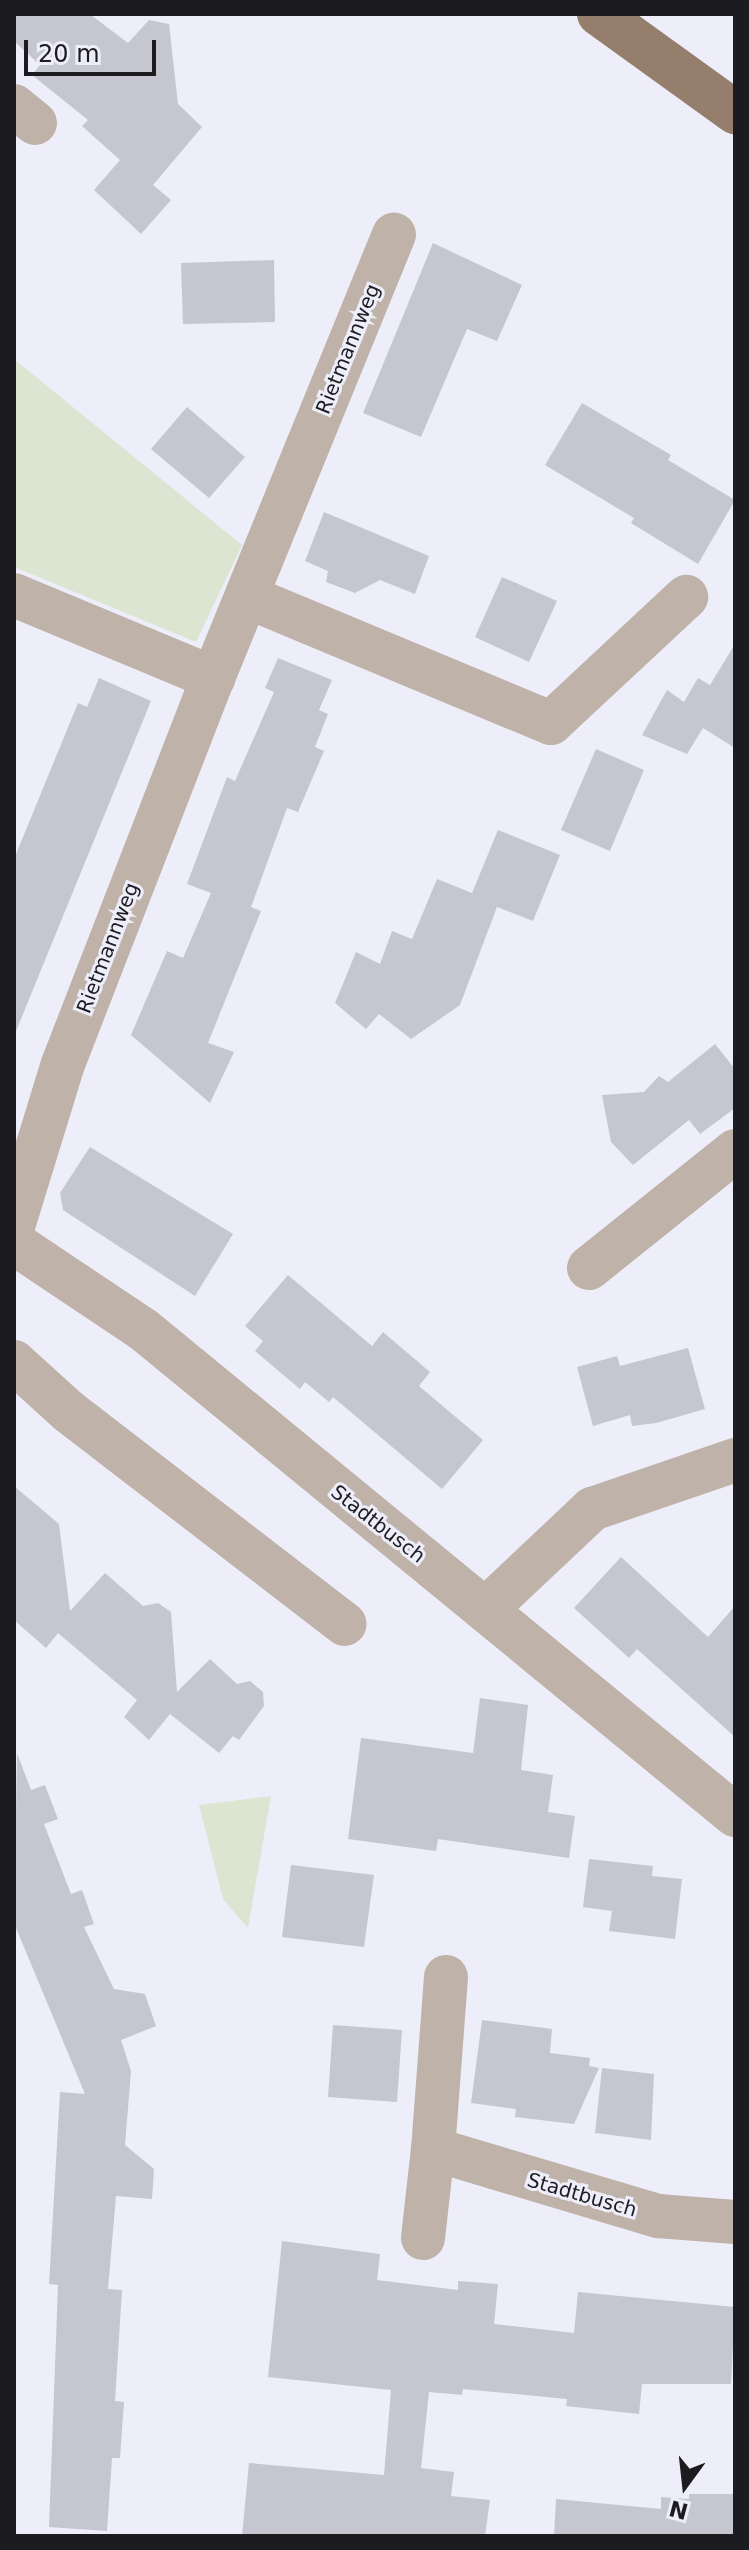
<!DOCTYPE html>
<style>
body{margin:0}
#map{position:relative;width:749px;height:2550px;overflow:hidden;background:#eeeefa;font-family:"DejaVu Sans",sans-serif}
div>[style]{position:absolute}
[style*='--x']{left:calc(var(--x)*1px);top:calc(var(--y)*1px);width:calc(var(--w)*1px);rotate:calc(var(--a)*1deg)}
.green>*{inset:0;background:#dce5d1}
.building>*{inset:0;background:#c6c6d1}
.minor>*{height:44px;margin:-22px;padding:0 22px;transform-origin:22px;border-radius:22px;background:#bfb2a8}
.major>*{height:44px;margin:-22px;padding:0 22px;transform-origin:22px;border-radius:22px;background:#957e6c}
span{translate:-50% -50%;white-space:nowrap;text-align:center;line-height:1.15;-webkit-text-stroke:6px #eeeefa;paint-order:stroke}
.street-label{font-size:20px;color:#1c1c20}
.frame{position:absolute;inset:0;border:16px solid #1c1c20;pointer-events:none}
.north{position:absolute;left:645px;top:2446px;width:80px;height:80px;-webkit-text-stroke:6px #eeeefa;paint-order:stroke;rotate:195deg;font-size:22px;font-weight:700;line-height:32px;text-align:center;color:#1c1c20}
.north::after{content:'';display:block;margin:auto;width:28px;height:36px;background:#1c1c20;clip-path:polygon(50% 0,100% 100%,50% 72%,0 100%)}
.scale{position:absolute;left:24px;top:40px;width:132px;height:36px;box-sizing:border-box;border:4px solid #1c1c20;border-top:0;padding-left:10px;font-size:24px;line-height:28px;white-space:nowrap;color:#1c1c20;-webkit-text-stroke:6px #eeeefa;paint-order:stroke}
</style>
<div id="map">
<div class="green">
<div style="clip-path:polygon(14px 359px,242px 545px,196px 642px,14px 567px)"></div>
<div style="clip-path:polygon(271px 1796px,248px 1928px,223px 1899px,199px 1805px)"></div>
</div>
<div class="building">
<div style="clip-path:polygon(14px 14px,91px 15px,128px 43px,149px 20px,169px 24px,178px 104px,202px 127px,153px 185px,171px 200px,141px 234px,94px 190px,120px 160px,82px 126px,88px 120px,32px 75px,40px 65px,14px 41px)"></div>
<div style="clip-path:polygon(433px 243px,522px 285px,497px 341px,467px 329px,421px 437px,363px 413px)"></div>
<div style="clip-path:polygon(274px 260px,275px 322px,183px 324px,181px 263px)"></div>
<div style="clip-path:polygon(582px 403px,671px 455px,668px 460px,735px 500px,698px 564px,631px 523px,634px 518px,545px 465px)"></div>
<div style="clip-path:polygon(187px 407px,245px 457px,209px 498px,151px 449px)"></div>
<div style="clip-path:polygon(324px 512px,429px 556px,415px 594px,380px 580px,355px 593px,326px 582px,328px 571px,305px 561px)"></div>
<div style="clip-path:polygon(502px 577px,557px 601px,529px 662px,475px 637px)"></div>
<div style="clip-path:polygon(735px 644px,735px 748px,703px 728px,687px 754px,642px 735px,667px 690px,684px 702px,698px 678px,710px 685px)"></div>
<div style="clip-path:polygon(278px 658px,332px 680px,319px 710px,328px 714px,315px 747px,324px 751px,298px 812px,287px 808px,251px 907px,261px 911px,208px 1043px,234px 1052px,210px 1103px,131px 1035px,167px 951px,183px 958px,211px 893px,187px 884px,227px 777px,235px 781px,274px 692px,265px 688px)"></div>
<div style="clip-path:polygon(99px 678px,151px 701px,14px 1036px,14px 859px,78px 703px,87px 707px)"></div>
<div style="clip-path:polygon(596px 749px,644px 770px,610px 851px,561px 830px)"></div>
<div style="clip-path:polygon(498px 830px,560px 855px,533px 921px,497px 907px,460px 1005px,411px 1039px,379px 1014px,366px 1029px,335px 1003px,356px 952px,380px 964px,392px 931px,412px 939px,437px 879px,472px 893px)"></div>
<div style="clip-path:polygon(715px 1044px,735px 1069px,735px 1108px,700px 1134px,689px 1120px,633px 1165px,611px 1142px,602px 1095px,644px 1092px,659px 1076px,668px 1082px)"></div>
<div style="clip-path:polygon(90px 1147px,233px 1234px,195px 1296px,63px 1210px,60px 1193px)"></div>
<div style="clip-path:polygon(288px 1275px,372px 1346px,383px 1332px,430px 1372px,419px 1386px,483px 1440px,442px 1489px,333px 1397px,329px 1402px,305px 1382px,300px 1389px,255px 1351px,263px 1341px,245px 1326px)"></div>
<div style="clip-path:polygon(688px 1348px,705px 1409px,656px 1423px,632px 1426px,630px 1415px,593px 1426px,577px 1367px,617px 1356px,620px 1366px)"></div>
<div style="clip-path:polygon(14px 1486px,59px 1524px,70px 1611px,105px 1573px,143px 1606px,158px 1603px,171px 1612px,177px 1692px,210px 1659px,237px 1684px,250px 1681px,263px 1692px,264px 1706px,239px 1740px,233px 1736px,219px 1753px,170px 1714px,149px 1740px,124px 1717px,137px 1700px,58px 1633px,46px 1648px,14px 1620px)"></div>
<div style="clip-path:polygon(621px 1557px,708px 1637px,735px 1606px,735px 1737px,637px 1649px,629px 1658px,574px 1608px)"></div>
<div style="clip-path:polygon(480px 1698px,528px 1705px,521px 1770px,553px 1775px,548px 1812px,575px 1816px,569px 1858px,438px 1839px,436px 1851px,348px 1839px,361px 1738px,473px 1753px)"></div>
<div style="clip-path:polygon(17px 1753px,31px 1790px,45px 1785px,58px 1819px,44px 1824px,71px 1894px,82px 1890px,94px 1924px,84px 1927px,114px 1989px,145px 1994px,156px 2026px,121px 2040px,131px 2071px,125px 2145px,154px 2169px,152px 2199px,116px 2196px,108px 2289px,122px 2290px,115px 2401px,124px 2402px,120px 2458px,112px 2458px,107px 2531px,49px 2527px,58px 2285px,49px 2284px,60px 2092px,85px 2094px,14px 1923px)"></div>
<div style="clip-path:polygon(589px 1859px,653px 1866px,652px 1876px,682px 1879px,675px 1939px,609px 1931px,612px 1911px,583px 1907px)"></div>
<div style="clip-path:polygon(291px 1865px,374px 1875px,364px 1947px,282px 1937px)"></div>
<div style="clip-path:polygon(482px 2020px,552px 2029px,550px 2053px,590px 2058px,589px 2066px,599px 2068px,574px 2124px,515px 2117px,516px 2109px,471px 2103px)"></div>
<div style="clip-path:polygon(333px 2025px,402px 2030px,397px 2102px,328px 2097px)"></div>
<div style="clip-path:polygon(602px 2068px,654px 2074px,651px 2140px,595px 2133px)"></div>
<div style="clip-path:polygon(282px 2241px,380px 2254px,377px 2280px,458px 2290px,458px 2281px,498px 2284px,494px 2324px,574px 2333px,578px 2292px,735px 2307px,731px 2384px,642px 2384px,639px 2414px,566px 2406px,567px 2399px,463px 2389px,462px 2395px,429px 2392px,421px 2468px,454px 2472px,451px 2496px,490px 2500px,485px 2536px,242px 2536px,249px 2463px,384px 2475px,391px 2390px,268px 2377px)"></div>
<div style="clip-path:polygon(689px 2494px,735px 2494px,735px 2536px,554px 2536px,556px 2499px,661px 2509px,661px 2497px,689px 2499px)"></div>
</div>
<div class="minor">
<div style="--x:14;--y:106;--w:27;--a:39"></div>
<div style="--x:14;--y:595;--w:216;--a:22.6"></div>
<div style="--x:248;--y:597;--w:328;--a:22.6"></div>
<div style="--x:551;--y:723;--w:185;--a:-43"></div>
<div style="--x:14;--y:1223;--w:166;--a:-72.9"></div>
<div style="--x:63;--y:1064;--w:414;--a:-68.8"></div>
<div style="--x:213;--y:678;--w:479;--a:-67.8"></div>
<div style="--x:14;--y:1243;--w:156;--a:33.8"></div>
<div style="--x:144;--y:1330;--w:765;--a:39.37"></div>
<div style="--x:589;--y:1268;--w:187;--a:-38.7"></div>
<div style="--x:14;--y:1362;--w:73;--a:42.2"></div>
<div style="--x:68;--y:1411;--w:349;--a:37.6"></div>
<div style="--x:486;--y:1609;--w:146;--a:-43.3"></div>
<div style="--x:592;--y:1509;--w:151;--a:-18.9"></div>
<div style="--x:446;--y:1977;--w:172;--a:94.3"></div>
<div style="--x:433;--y:2149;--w:235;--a:16.6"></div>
<div style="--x:658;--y:2216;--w:77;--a:4.5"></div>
<div style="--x:423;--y:2238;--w:90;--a:-83.6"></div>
</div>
<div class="major">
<div style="--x:599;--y:14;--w:168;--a:35.8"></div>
</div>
<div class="street-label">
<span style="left:348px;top:349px;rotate:-68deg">Rietmannweg</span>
<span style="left:108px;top:948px;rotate:-69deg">Rietmannweg</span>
<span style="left:378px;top:1524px;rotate:38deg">Stadtbusch</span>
<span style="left:582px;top:2195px;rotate:16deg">Stadtbusch</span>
</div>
<div class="frame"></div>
<div class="north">N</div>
<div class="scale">20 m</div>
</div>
